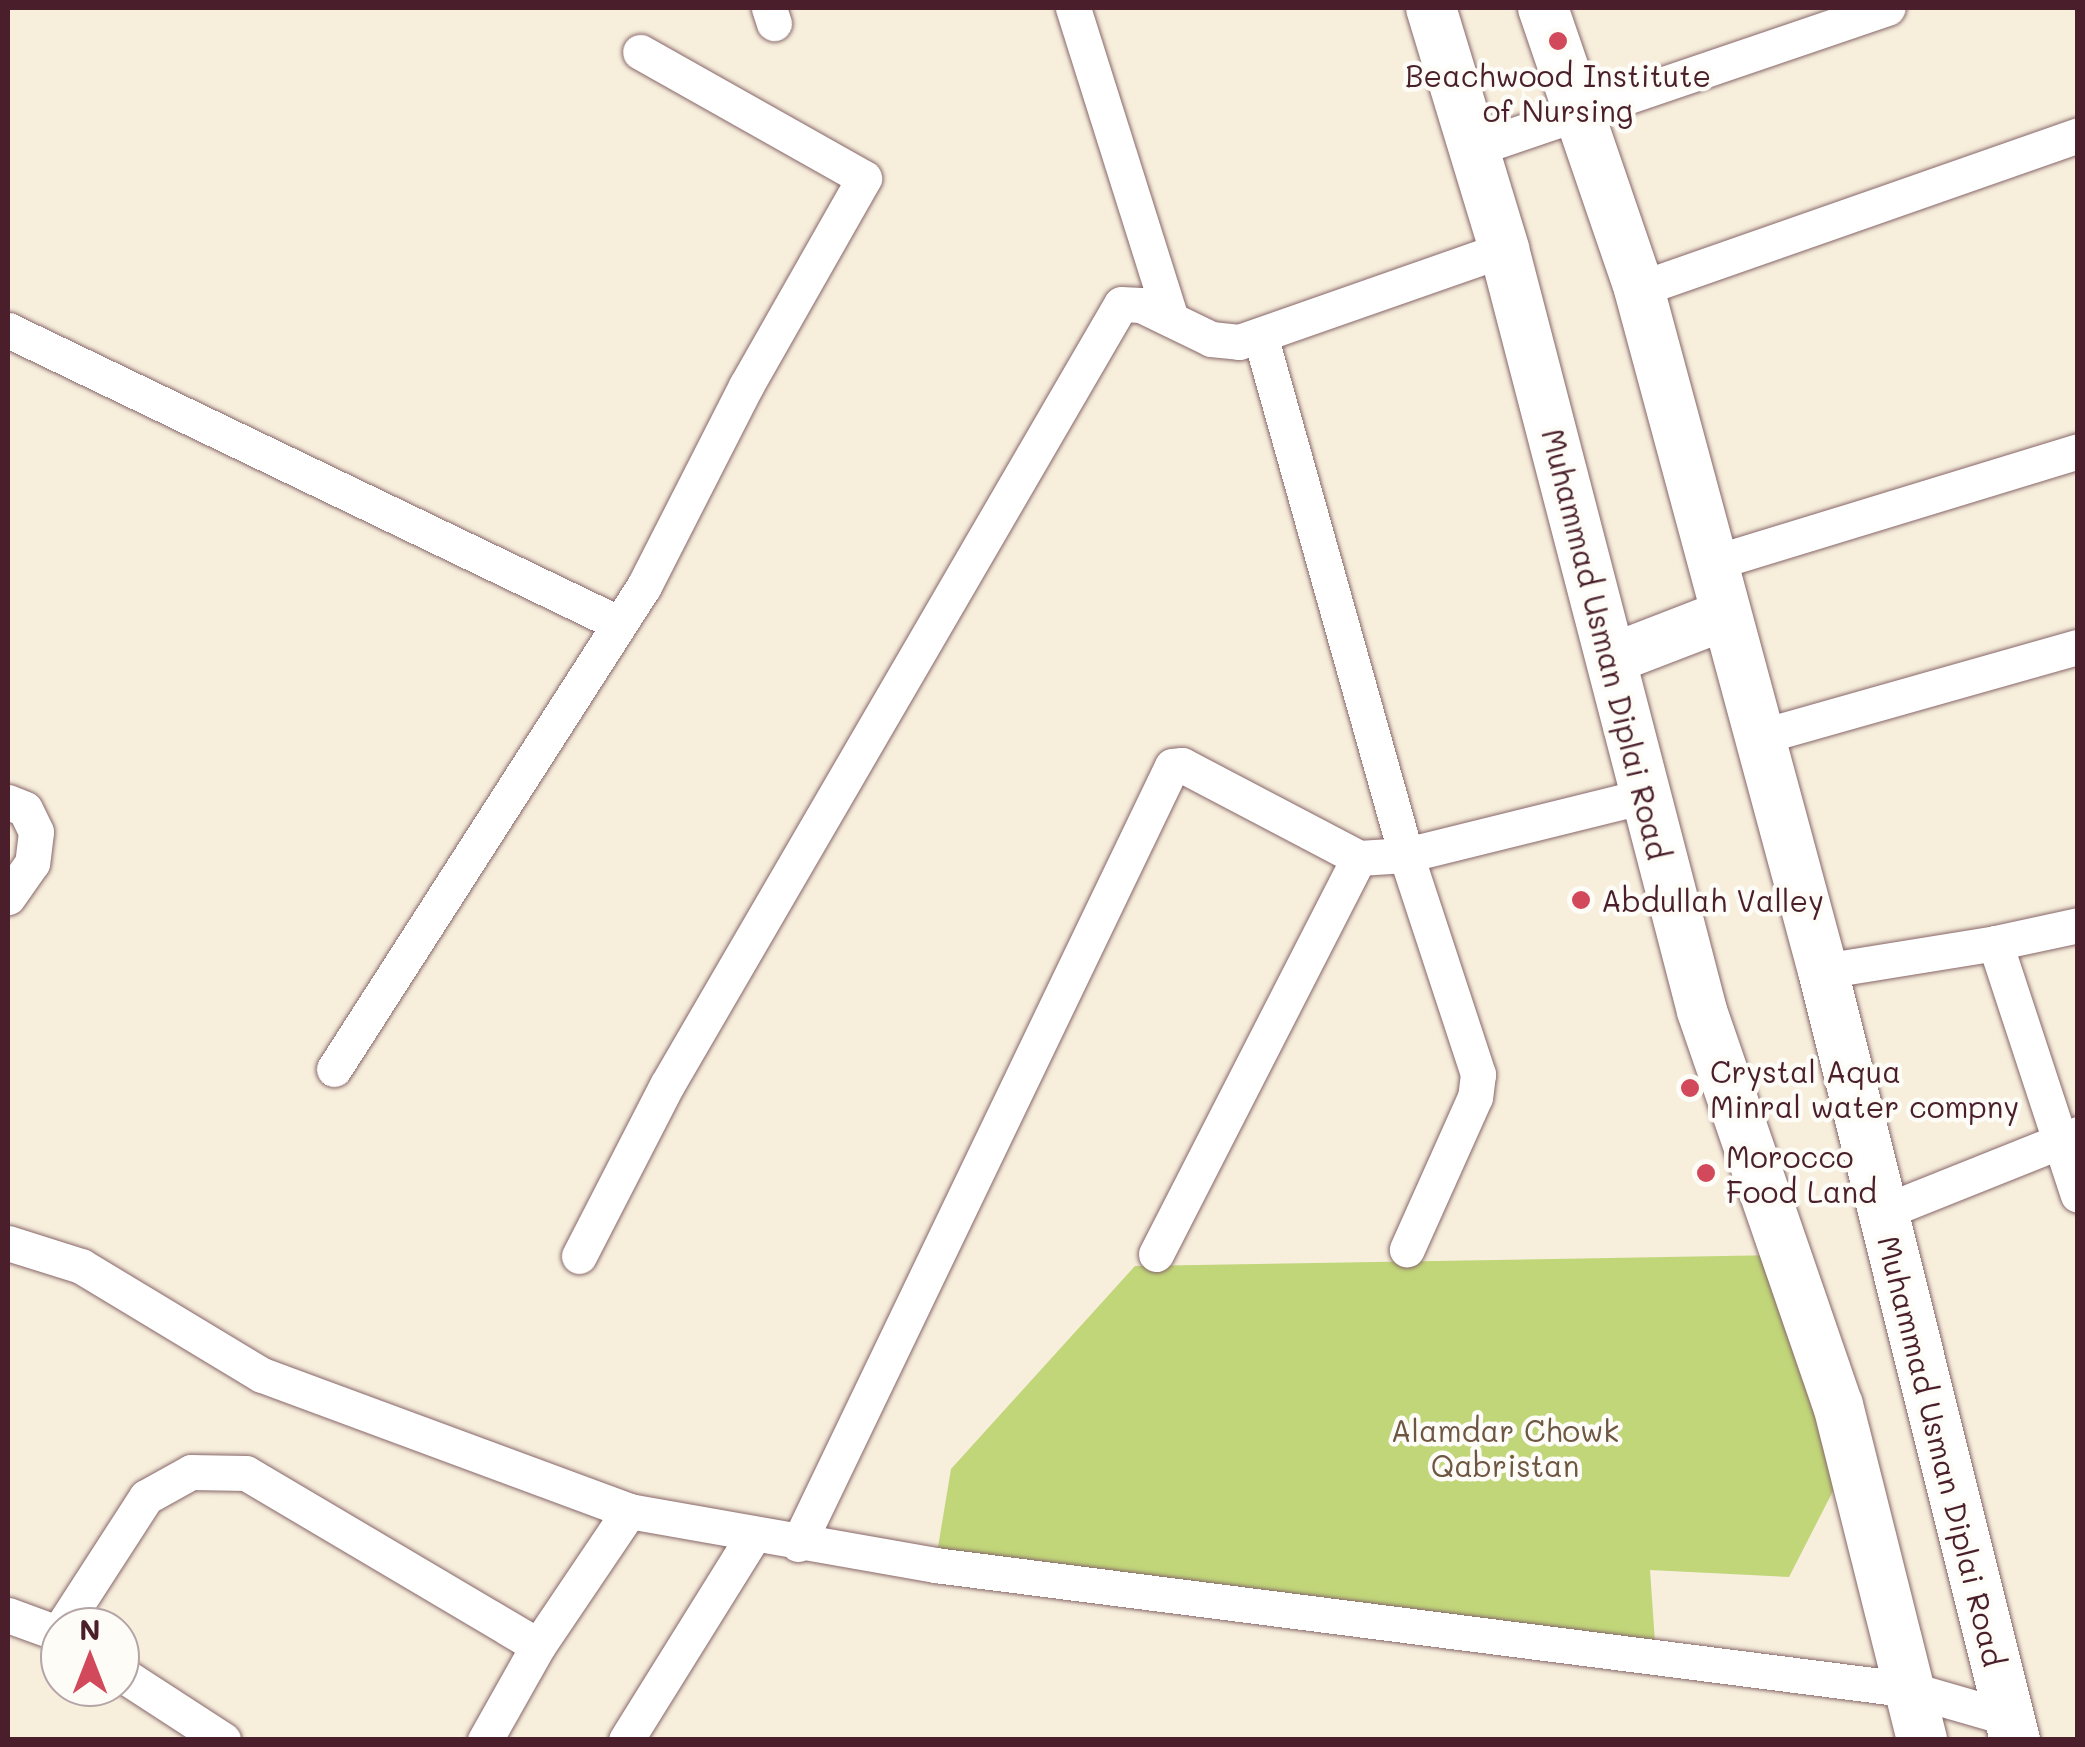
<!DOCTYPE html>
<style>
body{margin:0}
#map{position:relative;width:2085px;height:1747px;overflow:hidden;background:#f7eedc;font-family:Mali,sans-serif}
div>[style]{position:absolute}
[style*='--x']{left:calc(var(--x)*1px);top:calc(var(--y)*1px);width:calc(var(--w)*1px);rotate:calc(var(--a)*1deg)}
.green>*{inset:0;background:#c1d679}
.roads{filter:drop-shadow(0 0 2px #876769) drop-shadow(0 0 2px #876769)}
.street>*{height:35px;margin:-17.5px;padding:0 17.5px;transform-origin:17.5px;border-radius:17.5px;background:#fff}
.secondary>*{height:50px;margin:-25px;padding:0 25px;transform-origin:25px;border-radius:25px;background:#fff}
.dots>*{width:28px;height:28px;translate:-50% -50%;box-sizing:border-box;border:5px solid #fdfcf7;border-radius:50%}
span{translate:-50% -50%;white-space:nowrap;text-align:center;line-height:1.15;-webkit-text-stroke:9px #fdfcf7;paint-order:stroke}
.poi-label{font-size:30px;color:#4a1f2b}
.left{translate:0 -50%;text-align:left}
.street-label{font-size:30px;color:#4a1f2b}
.park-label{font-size:30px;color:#6e5642}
.frame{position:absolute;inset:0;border:10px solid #4a1f2b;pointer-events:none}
.north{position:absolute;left:40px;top:1607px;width:100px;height:100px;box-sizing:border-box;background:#fdfcf7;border:2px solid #b5a4a5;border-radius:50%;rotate:0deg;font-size:28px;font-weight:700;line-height:40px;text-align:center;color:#4a1f2b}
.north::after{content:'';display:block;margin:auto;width:35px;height:45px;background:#d1495b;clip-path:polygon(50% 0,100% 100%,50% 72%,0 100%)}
</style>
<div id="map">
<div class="green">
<div style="clip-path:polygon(1786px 1255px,1851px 1456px,1789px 1577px,1650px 1570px,1656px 1657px,935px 1565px,951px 1469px,1135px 1266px)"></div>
</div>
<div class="roads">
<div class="street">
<div style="--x:769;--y:8;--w:16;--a:72"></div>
<div style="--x:1073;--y:8;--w:326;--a:72.5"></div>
<div style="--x:1473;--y:149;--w:438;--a:-18.8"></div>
<div style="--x:1639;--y:289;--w:465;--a:-19.3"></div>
<div style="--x:8;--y:330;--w:677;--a:25.66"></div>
<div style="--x:1260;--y:335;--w:540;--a:74.32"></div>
<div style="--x:1406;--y:855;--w:231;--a:71.8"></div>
<div style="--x:1478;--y:1074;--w:23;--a:97"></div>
<div style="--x:1475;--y:1097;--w:167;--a:114.1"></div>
<div style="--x:1709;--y:564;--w:386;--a:-17"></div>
<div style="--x:1759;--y:737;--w:331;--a:-15.8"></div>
<div style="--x:8;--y:802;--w:18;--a:22"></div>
<div style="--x:25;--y:809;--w:25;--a:64"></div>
<div style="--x:36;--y:832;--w:31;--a:97"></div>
<div style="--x:32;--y:863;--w:42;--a:125.2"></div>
<div style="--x:1995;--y:943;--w:85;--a:-12.2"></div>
<div style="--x:1823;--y:971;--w:174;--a:-9.2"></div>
<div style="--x:1995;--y:943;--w:265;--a:71.8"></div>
<div style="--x:334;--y:1069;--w:574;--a:-57.31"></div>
<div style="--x:644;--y:586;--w:225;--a:-63"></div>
<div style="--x:746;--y:386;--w:239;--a:-60.4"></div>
<div style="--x:864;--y:178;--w:257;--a:-150.6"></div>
<div style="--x:1883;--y:1212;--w:210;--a:-21.8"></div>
<div style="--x:8;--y:1243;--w:77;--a:17.5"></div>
<div style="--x:81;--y:1266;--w:211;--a:31.1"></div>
<div style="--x:262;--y:1375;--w:391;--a:20.3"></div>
<div style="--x:629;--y:1511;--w:311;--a:10"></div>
<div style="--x:935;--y:1565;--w:985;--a:7.29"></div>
<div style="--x:1912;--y:1690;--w:101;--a:16.1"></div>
<div style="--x:1156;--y:1254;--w:445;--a:-62.9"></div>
<div style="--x:579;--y:1256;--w:192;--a:-62.8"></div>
<div style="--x:667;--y:1085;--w:903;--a:-59.83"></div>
<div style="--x:1121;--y:304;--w:20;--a:3"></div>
<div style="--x:1141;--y:305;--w:78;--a:25.9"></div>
<div style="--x:1211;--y:339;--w:28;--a:6"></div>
<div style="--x:1239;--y:342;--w:281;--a:-19.3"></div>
<div style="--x:798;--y:1544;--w:863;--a:-64.33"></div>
<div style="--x:1172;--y:766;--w:10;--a:-6"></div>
<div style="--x:1182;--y:765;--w:200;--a:27.7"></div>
<div style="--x:1359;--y:858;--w:47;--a:-3.7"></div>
<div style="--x:1406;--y:855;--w:245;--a:-13.9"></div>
<div style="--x:8;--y:1615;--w:55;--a:20.1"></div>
<div style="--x:62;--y:1627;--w:155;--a:-57.1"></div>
<div style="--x:146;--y:1497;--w:51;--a:-29.1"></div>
<div style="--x:191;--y:1472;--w:55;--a:1"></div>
<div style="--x:246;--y:1473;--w:339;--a:30.6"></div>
<div style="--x:120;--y:1673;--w:123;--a:33"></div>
<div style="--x:485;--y:1740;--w:108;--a:-60.6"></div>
<div style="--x:538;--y:1646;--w:163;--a:-56"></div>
<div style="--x:626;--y:1740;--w:240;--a:-58.1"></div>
</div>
<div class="secondary">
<div style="--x:1431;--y:8;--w:252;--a:73.1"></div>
<div style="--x:1504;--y:249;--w:787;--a:75.43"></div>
<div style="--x:1702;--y:1011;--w:417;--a:71"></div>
<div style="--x:1838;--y:1405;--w:345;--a:75.9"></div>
<div style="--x:1543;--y:8;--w:297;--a:71.1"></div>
<div style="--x:1639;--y:289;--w:706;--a:74.9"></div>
<div style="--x:1823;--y:971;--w:793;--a:75.98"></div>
<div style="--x:1614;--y:658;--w:117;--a:-21.1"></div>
</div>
</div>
<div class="dots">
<div style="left:1558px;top:41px;background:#d1495b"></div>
<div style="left:1581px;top:900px;background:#d1495b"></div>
<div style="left:1690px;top:1088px;background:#d1495b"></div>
<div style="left:1706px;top:1173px;background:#d1495b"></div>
</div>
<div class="poi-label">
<span style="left:1558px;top:92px">Beachwood Institute<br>of Nursing</span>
<span class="left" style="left:1601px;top:900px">Abdullah Valley</span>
<span class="left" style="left:1710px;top:1088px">Crystal Aqua<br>Minral water compny</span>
<span class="left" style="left:1726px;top:1173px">Morocco<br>Food Land</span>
</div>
<div class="street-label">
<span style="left:1606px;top:644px;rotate:76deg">Muhammad Usman Diplai Road</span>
<span style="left:1942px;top:1451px;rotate:76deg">Muhammad Usman Diplai Road</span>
</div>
<div class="park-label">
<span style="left:1505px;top:1447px">Alamdar Chowk<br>Qabristan</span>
</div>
<div class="frame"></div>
<div class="north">N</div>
</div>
